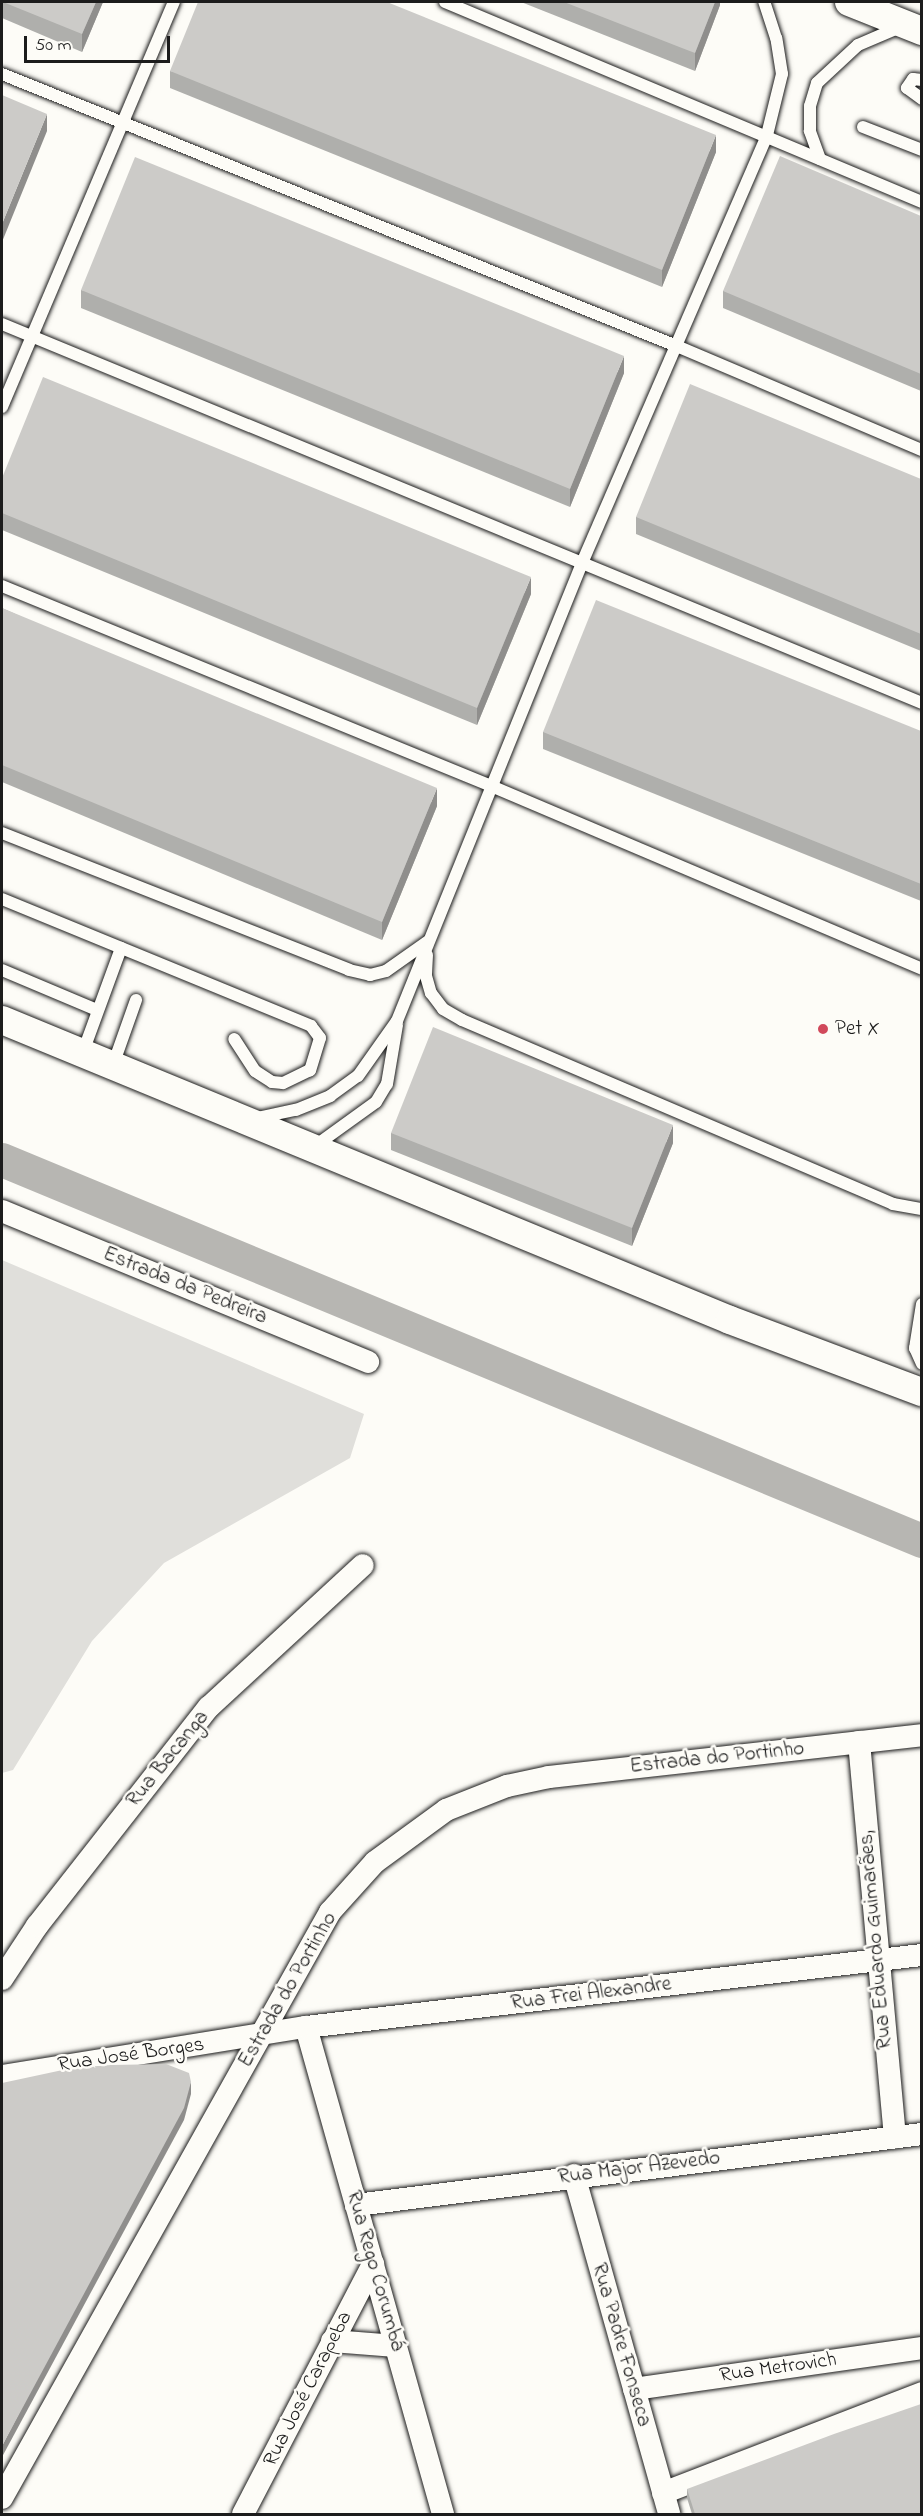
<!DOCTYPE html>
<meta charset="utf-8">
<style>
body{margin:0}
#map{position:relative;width:923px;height:2516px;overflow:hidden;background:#fdfcf7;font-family:"Indie Flower",sans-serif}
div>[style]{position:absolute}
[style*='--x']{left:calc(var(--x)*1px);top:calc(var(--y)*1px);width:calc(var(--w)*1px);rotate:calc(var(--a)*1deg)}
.green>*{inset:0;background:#e0dfdb}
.river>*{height:34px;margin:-17px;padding:0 17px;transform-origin:17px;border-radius:17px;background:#b7b6b2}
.roads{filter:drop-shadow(0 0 2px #1c1c1c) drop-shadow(0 0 2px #1c1c1c)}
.service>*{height:12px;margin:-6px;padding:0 6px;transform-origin:6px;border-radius:6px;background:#fdfcf7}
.minor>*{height:22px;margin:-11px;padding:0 11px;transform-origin:11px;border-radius:11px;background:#fdfcf7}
.tertiary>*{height:28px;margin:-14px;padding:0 14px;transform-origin:14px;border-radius:14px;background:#fdfcf7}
.wall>*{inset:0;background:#afafac}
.shaded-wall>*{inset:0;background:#8f8e8c}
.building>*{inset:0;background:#cccbc8}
.dots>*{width:16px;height:16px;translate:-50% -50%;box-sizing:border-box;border:3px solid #fdfcf7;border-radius:50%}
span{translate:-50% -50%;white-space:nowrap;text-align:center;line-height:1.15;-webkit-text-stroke:5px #fdfcf7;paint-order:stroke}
.poi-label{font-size:21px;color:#1c1c1c}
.left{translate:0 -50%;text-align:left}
.street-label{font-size:21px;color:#1c1c1c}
.frame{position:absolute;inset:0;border:3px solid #1c1c1c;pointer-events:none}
.scale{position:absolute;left:24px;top:36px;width:146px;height:27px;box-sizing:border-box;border:3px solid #1c1c1c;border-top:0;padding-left:8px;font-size:18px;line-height:21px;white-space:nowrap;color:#1c1c1c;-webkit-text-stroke:4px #fdfcf7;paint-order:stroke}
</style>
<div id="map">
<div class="green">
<div style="clip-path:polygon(2px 1260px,364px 1414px,350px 1458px,164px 1563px,92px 1641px,13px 1770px,2px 1773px)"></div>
</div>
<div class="river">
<div style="--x:2;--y:1160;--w:996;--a:22.5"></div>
</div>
<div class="roads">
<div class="service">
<div style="--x:445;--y:2;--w:517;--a:22.75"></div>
<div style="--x:2;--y:74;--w:730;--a:21.96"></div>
<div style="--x:679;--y:347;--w:264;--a:23"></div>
<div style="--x:922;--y:80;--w:9;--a:-174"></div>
<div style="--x:913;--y:79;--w:11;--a:124"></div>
<div style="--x:907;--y:88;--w:19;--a:36"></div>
<div style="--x:863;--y:127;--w:63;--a:21.3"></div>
<div style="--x:820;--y:159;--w:30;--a:-110"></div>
<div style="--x:810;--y:131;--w:25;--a:-90"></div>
<div style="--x:810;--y:106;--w:24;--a:-73"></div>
<div style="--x:817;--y:83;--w:56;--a:-42.8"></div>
<div style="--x:858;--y:45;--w:46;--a:-23.2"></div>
<div style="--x:2;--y:324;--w:995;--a:22.39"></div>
<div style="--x:2;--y:407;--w:440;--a:-67"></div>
<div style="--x:2;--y:586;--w:526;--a:22.23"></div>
<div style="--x:489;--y:785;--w:470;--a:23"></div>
<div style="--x:2;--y:833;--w:373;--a:21.5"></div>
<div style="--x:349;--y:970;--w:22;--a:13"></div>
<div style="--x:370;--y:975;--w:16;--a:-14"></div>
<div style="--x:386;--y:971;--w:50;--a:-35.3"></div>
<div style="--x:2;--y:899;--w:334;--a:22.3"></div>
<div style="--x:311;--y:1026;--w:15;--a:53"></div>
<div style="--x:320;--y:1038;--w:34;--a:107"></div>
<div style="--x:310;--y:1070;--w:30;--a:154"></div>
<div style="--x:283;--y:1083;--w:11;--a:-175"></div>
<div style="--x:272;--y:1082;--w:20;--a:-147"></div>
<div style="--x:255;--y:1071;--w:38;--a:-123"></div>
<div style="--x:427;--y:955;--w:21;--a:93"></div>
<div style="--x:426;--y:976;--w:18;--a:74"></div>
<div style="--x:431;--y:993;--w:20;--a:53"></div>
<div style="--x:443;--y:1009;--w:22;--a:30"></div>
<div style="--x:462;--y:1020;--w:469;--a:23.1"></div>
<div style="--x:893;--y:1204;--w:29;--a:10"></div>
<div style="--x:2;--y:970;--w:103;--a:22.8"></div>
<div style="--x:83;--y:1052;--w:111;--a:-69.9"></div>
<div style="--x:113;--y:1065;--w:69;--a:-70.5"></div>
<div style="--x:257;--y:1118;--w:40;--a:-12"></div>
<div style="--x:296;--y:1110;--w:37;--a:-22"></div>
<div style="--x:330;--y:1096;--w:34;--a:-36"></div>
<div style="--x:358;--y:1076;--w:67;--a:-54.7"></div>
<div style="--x:397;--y:1021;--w:494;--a:-68"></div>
<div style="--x:582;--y:563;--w:466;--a:-66.6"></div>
<div style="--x:767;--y:135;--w:63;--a:-76.2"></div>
<div style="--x:782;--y:74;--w:36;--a:-99"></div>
<div style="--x:776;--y:38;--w:38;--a:-108"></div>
<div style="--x:315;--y:1146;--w:75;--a:-35.8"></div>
<div style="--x:376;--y:1102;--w:21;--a:-59"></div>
<div style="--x:387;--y:1084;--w:60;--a:-80.4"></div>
<div style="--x:922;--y:1304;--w:45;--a:99"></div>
<div style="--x:915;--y:1348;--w:17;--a:66"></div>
</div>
<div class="minor">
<div style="--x:2;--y:1211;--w:396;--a:22.4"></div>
<div style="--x:859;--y:1742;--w:397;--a:84.8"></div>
<div style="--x:2;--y:1979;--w:64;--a:-56.6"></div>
<div style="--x:37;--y:1926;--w:278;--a:-51.9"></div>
<div style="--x:209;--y:1707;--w:209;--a:-42.7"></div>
<div style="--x:306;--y:2027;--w:506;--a:74.29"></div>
<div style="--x:2;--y:2076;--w:308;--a:-9.2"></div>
<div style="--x:306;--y:2027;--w:620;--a:-6.67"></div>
<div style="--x:574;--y:2175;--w:352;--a:74.3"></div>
<div style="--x:356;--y:2205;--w:570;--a:-7.15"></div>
<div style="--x:332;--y:2341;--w:64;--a:4.5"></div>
<div style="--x:634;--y:2389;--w:291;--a:-8.1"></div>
<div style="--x:663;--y:2493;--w:278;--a:-21.1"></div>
<div style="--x:2;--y:2498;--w:672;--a:-60.76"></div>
<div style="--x:330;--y:1912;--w:67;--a:-48"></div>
<div style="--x:375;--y:1862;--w:88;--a:-36.2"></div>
<div style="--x:446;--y:1810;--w:66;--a:-21.5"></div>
<div style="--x:507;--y:1786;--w:43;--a:-12.1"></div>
<div style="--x:549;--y:1777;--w:375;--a:-6.4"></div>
<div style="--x:243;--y:2514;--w:282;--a:-62.5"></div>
</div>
<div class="tertiary">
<div style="--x:849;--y:2;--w:79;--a:21.7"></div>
<div style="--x:2;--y:1020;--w:787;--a:22.4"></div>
<div style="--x:730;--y:1320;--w:205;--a:20.6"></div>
</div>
</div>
<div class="wall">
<div style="clip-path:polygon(2px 2px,103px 2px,82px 52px,2px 18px)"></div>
<div style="clip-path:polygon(521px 2px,720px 2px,720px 5px,695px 71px)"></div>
<div style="clip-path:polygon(170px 71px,716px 152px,662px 287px,170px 88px)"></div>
<div style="clip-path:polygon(921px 216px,921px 391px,723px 308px,723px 291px)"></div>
<div style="clip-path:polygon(81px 290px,624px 373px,570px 507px,81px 308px)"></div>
<div style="clip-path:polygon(2px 478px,531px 594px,477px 725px,2px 530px)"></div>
<div style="clip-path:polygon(921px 479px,921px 651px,636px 534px,636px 517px)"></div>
<div style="clip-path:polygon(2px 608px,437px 806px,382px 940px,2px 782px)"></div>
<div style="clip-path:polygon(921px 731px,921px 901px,543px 749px,543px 732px)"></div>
<div style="clip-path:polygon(391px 1133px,673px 1143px,632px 1246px,391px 1150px)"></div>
<div style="clip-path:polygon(687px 2489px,921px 2514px,692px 2514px,687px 2498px)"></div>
</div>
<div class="shaded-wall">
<div style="clip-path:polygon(96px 2px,103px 2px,82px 52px,82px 34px)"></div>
<div style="clip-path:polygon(715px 2px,720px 2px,720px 5px,695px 71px,695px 53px)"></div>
<div style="clip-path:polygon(47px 114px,47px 131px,2px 242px,2px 224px)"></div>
<div style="clip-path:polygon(716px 135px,716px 152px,662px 287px,662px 270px)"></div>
<div style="clip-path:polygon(624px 356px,624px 373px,570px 507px,570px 489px)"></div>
<div style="clip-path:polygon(531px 577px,531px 594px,477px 725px,477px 708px)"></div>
<div style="clip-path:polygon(437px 788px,437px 806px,382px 940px,382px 922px)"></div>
<div style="clip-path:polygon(673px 1125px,673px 1143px,632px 1246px,632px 1228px)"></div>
<div style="clip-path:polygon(191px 2082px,191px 2094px,184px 2120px,2px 2457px,2px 2446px)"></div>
</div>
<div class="building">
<div style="clip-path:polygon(3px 2px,96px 2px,82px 34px)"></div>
<div style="clip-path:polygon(198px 2px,387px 2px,716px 135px,662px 270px,170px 71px)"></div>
<div style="clip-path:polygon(564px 2px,715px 2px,695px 53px)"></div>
<div style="clip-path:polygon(2px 95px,47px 114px,2px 224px)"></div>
<div style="clip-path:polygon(780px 156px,921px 216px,921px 374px,723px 291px)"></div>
<div style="clip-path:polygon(135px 157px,624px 356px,570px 489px,81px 290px)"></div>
<div style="clip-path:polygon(43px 377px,531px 577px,477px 708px,2px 513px,2px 478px)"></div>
<div style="clip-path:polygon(690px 384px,921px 479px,921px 634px,636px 517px)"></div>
<div style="clip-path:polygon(596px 600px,921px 731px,921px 884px,543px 732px)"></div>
<div style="clip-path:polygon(2px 608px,437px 788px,382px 922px,2px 765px)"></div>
<div style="clip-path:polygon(433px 1027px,673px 1125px,632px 1228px,391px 1133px)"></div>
<div style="clip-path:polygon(166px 2064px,189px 2073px,191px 2082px,184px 2108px,2px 2446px,2px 2083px,72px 2068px,111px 2065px)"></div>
<div style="clip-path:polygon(921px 2404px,921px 2514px,695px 2514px,687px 2489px,834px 2434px)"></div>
</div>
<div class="dots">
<div style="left:823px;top:1029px;background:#d1495b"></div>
</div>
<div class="poi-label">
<span class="left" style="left:835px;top:1029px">Pet X</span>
</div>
<div class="street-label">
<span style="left:185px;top:1286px;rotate:22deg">Estrada da Pedreira</span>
<span style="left:717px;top:1758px;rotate:-6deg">Estrada do Portinho</span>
<span style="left:168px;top:1759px;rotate:-51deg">Rua Bacanga</span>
<span style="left:876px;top:1940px;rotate:-95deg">Rua Eduardo Guimarães,</span>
<span style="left:288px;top:1990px;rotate:-60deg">Estrada do Portinho</span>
<span style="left:591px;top:1994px;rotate:-7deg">Rua Frei Alexandre</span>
<span style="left:131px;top:2055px;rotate:-8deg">Rua José Borges</span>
<span style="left:639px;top:2168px;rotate:-7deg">Rua Major Azevedo</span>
<span style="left:375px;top:2271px;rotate:74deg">Rua Rego Corumbá</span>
<span style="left:621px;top:2345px;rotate:74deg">Rua Padre Fonseca</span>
<span style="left:778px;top:2368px;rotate:-8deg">Rua Metrovich</span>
<span style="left:308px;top:2389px;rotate:-63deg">Rua José Carapeba</span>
</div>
<div class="frame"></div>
<div class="scale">50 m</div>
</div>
